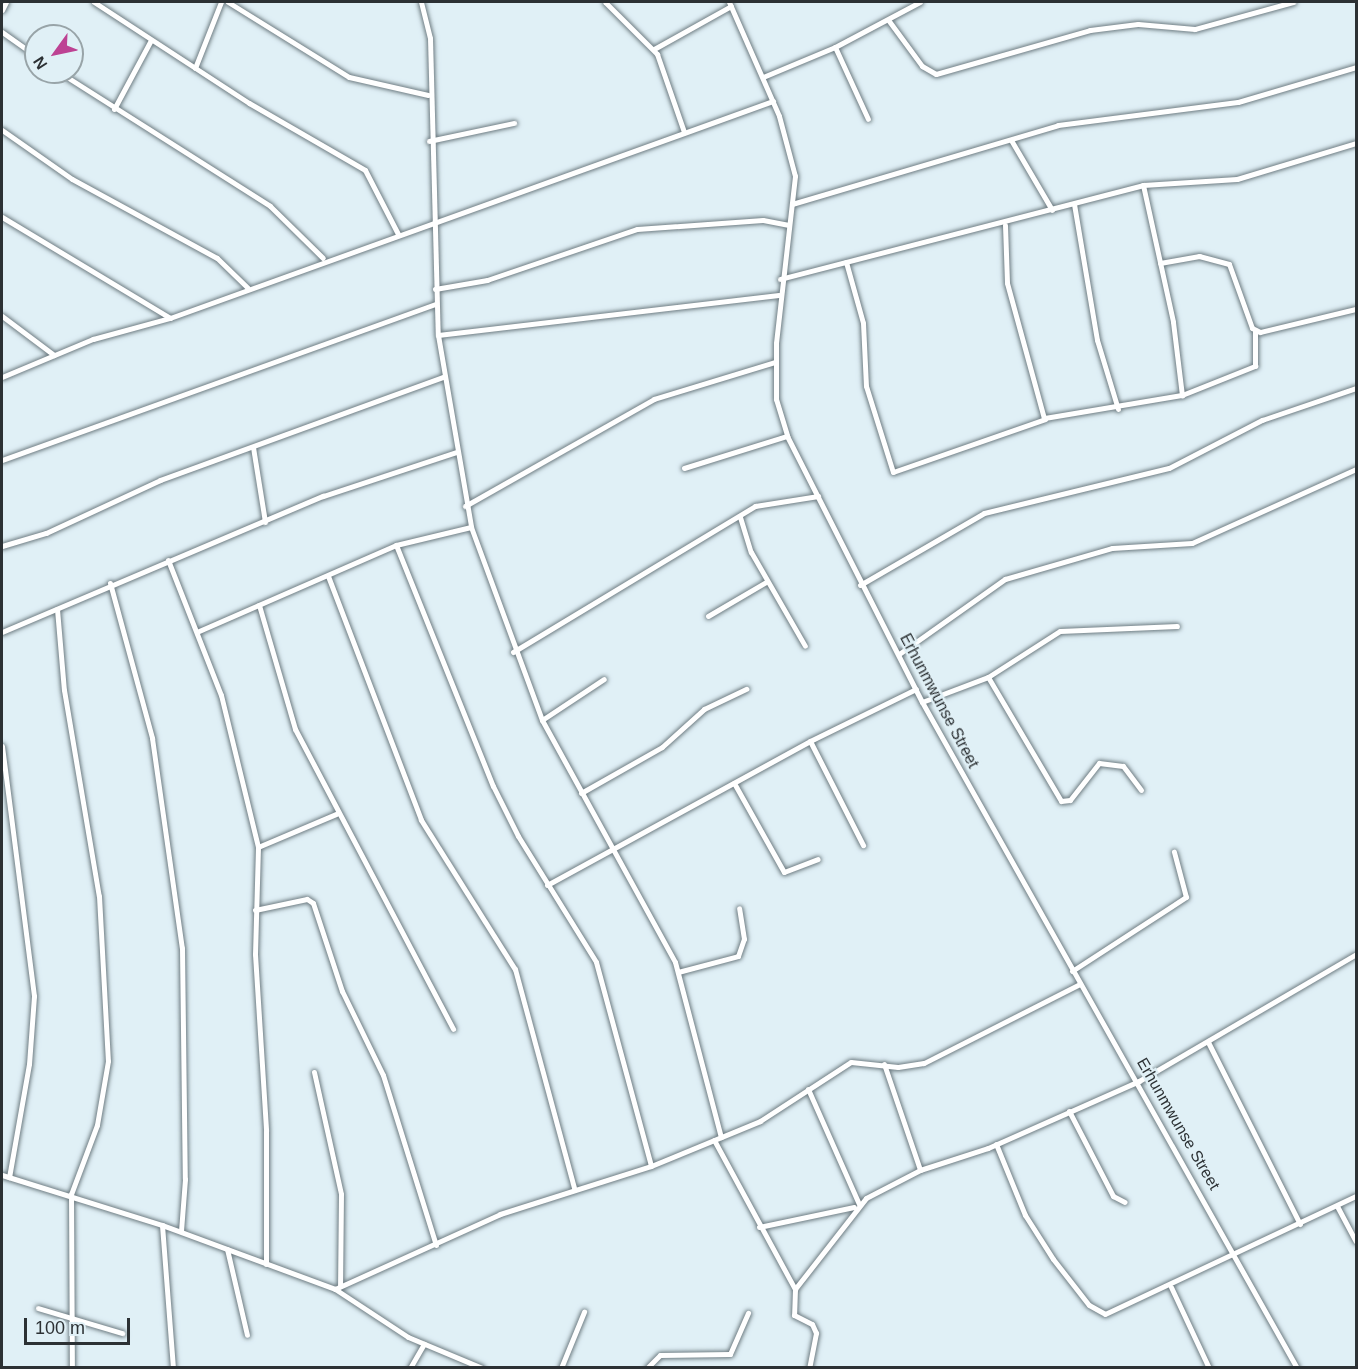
<!DOCTYPE html>
<style>
body{margin:0}
#map{position:relative;width:1358px;height:1369px;overflow:hidden;background:#e0f0f6;font-family:Arial,sans-serif}
div>[style]{position:absolute}
[style*='--x']{left:calc(var(--x)*1px);top:calc(var(--y)*1px);width:calc(var(--w)*1px);rotate:calc(var(--a)*1deg)}
.roads{filter:drop-shadow(0 0 2px #6f7d83) drop-shadow(0 0 2px #6f7d83)}
.minor>*{height:5px;margin:-2.5px;padding:0 2.5px;transform-origin:2.5px;border-radius:2.5px;background:#fff}
span{translate:-50% -50%;white-space:nowrap;text-align:center;line-height:1.15;-webkit-text-stroke:4.5px #e0f0f6;paint-order:stroke}
.street-label{font-size:16px;color:#2c3134}
.frame{position:absolute;inset:0;border:3px solid #2c3134;pointer-events:none}
.north{position:absolute;left:24px;top:24px;width:60px;height:60px;box-sizing:border-box;background:#e0f0f6;border:2px solid #98a4a8;border-radius:50%;rotate:237deg;font-size:16px;font-weight:700;line-height:24px;text-align:center;color:#2c3134}
.north::after{content:'';display:block;margin:auto;width:21px;height:27px;background:#bd4293;clip-path:polygon(50% 0,100% 100%,50% 72%,0 100%)}
.scale{position:absolute;left:24px;top:1318px;width:106px;height:27px;box-sizing:border-box;border:3px solid #2c3134;border-top:0;padding-left:8px;font-size:18px;line-height:21px;white-space:nowrap;color:#2c3134;-webkit-text-stroke:4px #e0f0f6;paint-order:stroke}
</style>
<div id="map">
<div class="roads">
<div class="minor">
<div style="--x:94;--y:2;--w:185;--a:33.1"></div>
<div style="--x:249;--y:103;--w:134;--a:30"></div>
<div style="--x:365;--y:170;--w:72;--a:62.7"></div>
<div style="--x:228;--y:2;--w:142;--a:31.8"></div>
<div style="--x:349;--y:77;--w:81;--a:12.8"></div>
<div style="--x:421;--y:2;--w:37;--a:76"></div>
<div style="--x:430;--y:38;--w:297;--a:88.5"></div>
<div style="--x:438;--y:335;--w:195;--a:80.2"></div>
<div style="--x:471;--y:527;--w:206;--a:69.8"></div>
<div style="--x:542;--y:720;--w:276;--a:61.2"></div>
<div style="--x:675;--y:962;--w:181;--a:75.3"></div>
<div style="--x:605;--y:2;--w:74;--a:45"></div>
<div style="--x:657;--y:54;--w:83;--a:70.9"></div>
<div style="--x:729;--y:2;--w:124;--a:66.3"></div>
<div style="--x:779;--y:116;--w:62;--a:75.1"></div>
<div style="--x:795;--y:176;--w:168;--a:96.5"></div>
<div style="--x:776;--y:343;--w:56;--a:90"></div>
<div style="--x:776;--y:399;--w:39;--a:73"></div>
<div style="--x:787;--y:436;--w:298;--a:63.1"></div>
<div style="--x:922;--y:702;--w:764;--a:60.62"></div>
<div style="--x:2;--y:10;--w:9;--a:-63"></div>
<div style="--x:889;--y:21;--w:56;--a:53.7"></div>
<div style="--x:922;--y:66;--w:16;--a:30"></div>
<div style="--x:936;--y:74;--w:160;--a:-15.9"></div>
<div style="--x:1090;--y:30;--w:48;--a:-7.1"></div>
<div style="--x:1138;--y:24;--w:57;--a:5"></div>
<div style="--x:1195;--y:29;--w:102;--a:-15.4"></div>
<div style="--x:2;--y:32;--w:42;--a:35.2"></div>
<div style="--x:835;--y:47;--w:79;--a:65.4"></div>
<div style="--x:654;--y:49;--w:88;--a:-29.2"></div>
<div style="--x:195;--y:68;--w:71;--a:-68.5"></div>
<div style="--x:59;--y:72;--w:250;--a:32.4"></div>
<div style="--x:270;--y:206;--w:74;--a:44.5"></div>
<div style="--x:763;--y:77;--w:78;--a:-22.6"></div>
<div style="--x:835;--y:47;--w:96;--a:-27.9"></div>
<div style="--x:114;--y:109;--w:78;--a:-61.8"></div>
<div style="--x:2;--y:130;--w:85;--a:35"></div>
<div style="--x:72;--y:179;--w:165;--a:28.6"></div>
<div style="--x:217;--y:258;--w:43;--a:44.1"></div>
<div style="--x:1011;--y:140;--w:81;--a:59.6"></div>
<div style="--x:429;--y:141;--w:87;--a:-12"></div>
<div style="--x:1143;--y:185;--w:140;--a:77.6"></div>
<div style="--x:1173;--y:322;--w:74;--a:83"></div>
<div style="--x:1182;--y:395;--w:79;--a:-21.7"></div>
<div style="--x:1255;--y:366;--w:36;--a:-90"></div>
<div style="--x:792;--y:204;--w:277;--a:-16.5"></div>
<div style="--x:1058;--y:125;--w:181;--a:-7.3"></div>
<div style="--x:1238;--y:102;--w:123;--a:-16.5"></div>
<div style="--x:1074;--y:204;--w:138;--a:80.4"></div>
<div style="--x:1097;--y:340;--w:72;--a:73.1"></div>
<div style="--x:2;--y:217;--w:196;--a:31"></div>
<div style="--x:1005;--y:225;--w:58;--a:88"></div>
<div style="--x:1007;--y:283;--w:140;--a:74.7"></div>
<div style="--x:1044;--y:418;--w:140;--a:-9.5"></div>
<div style="--x:846;--y:262;--w:63;--a:74.4"></div>
<div style="--x:863;--y:323;--w:63;--a:87.3"></div>
<div style="--x:866;--y:386;--w:90;--a:72.6"></div>
<div style="--x:893;--y:472;--w:161;--a:-19.2"></div>
<div style="--x:1160;--y:263;--w:40;--a:-10"></div>
<div style="--x:1199;--y:256;--w:31;--a:15"></div>
<div style="--x:1229;--y:264;--w:68;--a:70.2"></div>
<div style="--x:1252;--y:328;--w:9;--a:27"></div>
<div style="--x:1260;--y:332;--w:99;--a:-13.5"></div>
<div style="--x:780;--y:279;--w:375;--a:-14.5"></div>
<div style="--x:1143;--y:185;--w:94;--a:-3.7"></div>
<div style="--x:1237;--y:179;--w:124;--a:-16.8"></div>
<div style="--x:435;--y:289;--w:53;--a:-9.8"></div>
<div style="--x:487;--y:280;--w:158;--a:-18.8"></div>
<div style="--x:637;--y:229;--w:126;--a:-4.1"></div>
<div style="--x:763;--y:220;--w:25;--a:11"></div>
<div style="--x:2;--y:316;--w:65;--a:36.9"></div>
<div style="--x:438;--y:335;--w:343;--a:-6.7"></div>
<div style="--x:2;--y:377;--w:99;--a:-22.7"></div>
<div style="--x:93;--y:339;--w:80;--a:-15.3"></div>
<div style="--x:170;--y:318;--w:641;--a:-19.79"></div>
<div style="--x:253;--y:447;--w:76;--a:80.9"></div>
<div style="--x:2;--y:460;--w:461;--a:-19.8"></div>
<div style="--x:684;--y:468;--w:108;--a:-17.3"></div>
<div style="--x:465;--y:506;--w:217;--a:-29.5"></div>
<div style="--x:654;--y:399;--w:127;--a:-17"></div>
<div style="--x:740;--y:517;--w:37;--a:73"></div>
<div style="--x:751;--y:552;--w:108;--a:60.1"></div>
<div style="--x:396;--y:545;--w:260;--a:68.1"></div>
<div style="--x:493;--y:786;--w:56;--a:63.4"></div>
<div style="--x:518;--y:836;--w:148;--a:58.2"></div>
<div style="--x:596;--y:962;--w:211;--a:74.9"></div>
<div style="--x:2;--y:546;--w:46;--a:-16.5"></div>
<div style="--x:46;--y:533;--w:126;--a:-24.9"></div>
<div style="--x:160;--y:480;--w:301;--a:-20"></div>
<div style="--x:168;--y:560;--w:145;--a:68.6"></div>
<div style="--x:221;--y:695;--w:156;--a:76.3"></div>
<div style="--x:258;--y:847;--w:107;--a:91.6"></div>
<div style="--x:255;--y:954;--w:177;--a:86.4"></div>
<div style="--x:266;--y:1131;--w:133;--a:90"></div>
<div style="--x:328;--y:576;--w:261;--a:69.1"></div>
<div style="--x:421;--y:820;--w:176;--a:57.8"></div>
<div style="--x:515;--y:969;--w:227;--a:74.9"></div>
<div style="--x:110;--y:583;--w:161;--a:74.8"></div>
<div style="--x:152;--y:738;--w:212;--a:81.9"></div>
<div style="--x:182;--y:948;--w:231;--a:89.3"></div>
<div style="--x:185;--y:1179;--w:52;--a:94.4"></div>
<div style="--x:860;--y:585;--w:143;--a:-30.1"></div>
<div style="--x:984;--y:513;--w:190;--a:-13.7"></div>
<div style="--x:1169;--y:468;--w:105;--a:-27.3"></div>
<div style="--x:1262;--y:420;--w:99;--a:-18.8"></div>
<div style="--x:259;--y:605;--w:129;--a:73.8"></div>
<div style="--x:295;--y:729;--w:339;--a:62.2"></div>
<div style="--x:57;--y:609;--w:81;--a:85.1"></div>
<div style="--x:64;--y:690;--w:209;--a:80.4"></div>
<div style="--x:99;--y:896;--w:165;--a:86.9"></div>
<div style="--x:108;--y:1061;--w:65;--a:99.8"></div>
<div style="--x:97;--y:1125;--w:74;--a:110.6"></div>
<div style="--x:71;--y:1194;--w:174;--a:89.7"></div>
<div style="--x:708;--y:616;--w:67;--a:-30.4"></div>
<div style="--x:199;--y:631;--w:215;--a:-23.6"></div>
<div style="--x:396;--y:545;--w:77;--a:-13.5"></div>
<div style="--x:2;--y:632;--w:349;--a:-23"></div>
<div style="--x:323;--y:496;--w:140;--a:-18.3"></div>
<div style="--x:513;--y:652;--w:283;--a:-31.1"></div>
<div style="--x:755;--y:506;--w:64;--a:-9"></div>
<div style="--x:899;--y:654;--w:130;--a:-35.3"></div>
<div style="--x:1005;--y:579;--w:111;--a:-16.2"></div>
<div style="--x:1112;--y:548;--w:80;--a:-3.6"></div>
<div style="--x:1192;--y:543;--w:180;--a:-24.3"></div>
<div style="--x:988;--y:677;--w:144;--a:59.5"></div>
<div style="--x:1061;--y:801;--w:9;--a:-6"></div>
<div style="--x:1070;--y:800;--w:47;--a:-51.9"></div>
<div style="--x:1099;--y:763;--w:24;--a:7"></div>
<div style="--x:1123;--y:766;--w:30;--a:53"></div>
<div style="--x:922;--y:702;--w:71;--a:-20.7"></div>
<div style="--x:988;--y:677;--w:85;--a:-32.6"></div>
<div style="--x:1060;--y:631;--w:117;--a:-2.4"></div>
<div style="--x:542;--y:720;--w:74;--a:-33.5"></div>
<div style="--x:810;--y:741;--w:117;--a:63"></div>
<div style="--x:2;--y:746;--w:252;--a:82.7"></div>
<div style="--x:34;--y:996;--w:68;--a:94.2"></div>
<div style="--x:29;--y:1064;--w:115;--a:100"></div>
<div style="--x:734;--y:783;--w:102;--a:60.7"></div>
<div style="--x:784;--y:872;--w:36;--a:-21"></div>
<div style="--x:581;--y:793;--w:93;--a:-29.6"></div>
<div style="--x:662;--y:747;--w:57;--a:-42.1"></div>
<div style="--x:704;--y:709;--w:47;--a:-25.5"></div>
<div style="--x:258;--y:847;--w:85;--a:-22.9"></div>
<div style="--x:547;--y:885;--w:300;--a:-28.7"></div>
<div style="--x:810;--y:741;--w:118;--a:-26.1"></div>
<div style="--x:255;--y:910;--w:53;--a:-11.9"></div>
<div style="--x:307;--y:899;--w:7;--a:34"></div>
<div style="--x:313;--y:903;--w:93;--a:71.8"></div>
<div style="--x:342;--y:991;--w:93;--a:64"></div>
<div style="--x:383;--y:1075;--w:178;--a:72.7"></div>
<div style="--x:1072;--y:971;--w:136;--a:-33"></div>
<div style="--x:1186;--y:897;--w:47;--a:-104.9"></div>
<div style="--x:678;--y:972;--w:62;--a:-14.9"></div>
<div style="--x:738;--y:956;--w:18;--a:-71"></div>
<div style="--x:744;--y:939;--w:31;--a:-99"></div>
<div style="--x:1208;--y:1042;--w:204;--a:63.2"></div>
<div style="--x:884;--y:1064;--w:112;--a:71.2"></div>
<div style="--x:314;--y:1072;--w:125;--a:77.5"></div>
<div style="--x:341;--y:1194;--w:91;--a:90.6"></div>
<div style="--x:808;--y:1089;--w:126;--a:66.1"></div>
<div style="--x:1069;--y:1111;--w:96;--a:62.6"></div>
<div style="--x:1113;--y:1196;--w:13;--a:27"></div>
<div style="--x:714;--y:1140;--w:170;--a:61.5"></div>
<div style="--x:795;--y:1289;--w:26;--a:92"></div>
<div style="--x:794;--y:1315;--w:20;--a:27"></div>
<div style="--x:812;--y:1324;--w:10;--a:66"></div>
<div style="--x:816;--y:1333;--w:36;--a:101"></div>
<div style="--x:996;--y:1144;--w:77;--a:67.8"></div>
<div style="--x:1025;--y:1215;--w:52;--a:57.5"></div>
<div style="--x:1053;--y:1259;--w:58;--a:52"></div>
<div style="--x:1089;--y:1305;--w:18;--a:29"></div>
<div style="--x:1105;--y:1314;--w:277;--a:-25.2"></div>
<div style="--x:2;--y:1175;--w:168;--a:17.4"></div>
<div style="--x:162;--y:1225;--w:184;--a:20.3"></div>
<div style="--x:335;--y:1289;--w:87;--a:33.3"></div>
<div style="--x:408;--y:1337;--w:80;--a:22.7"></div>
<div style="--x:1337;--y:1206;--w:40;--a:62"></div>
<div style="--x:162;--y:1225;--w:143;--a:85.6"></div>
<div style="--x:759;--y:1227;--w:97;--a:-11.9"></div>
<div style="--x:227;--y:1249;--w:88;--a:76.9"></div>
<div style="--x:1171;--y:1287;--w:89;--a:64.9"></div>
<div style="--x:335;--y:1289;--w:181;--a:-24.4"></div>
<div style="--x:500;--y:1214;--w:158;--a:-17.6"></div>
<div style="--x:651;--y:1166;--w:118;--a:-22.4"></div>
<div style="--x:760;--y:1121;--w:108;--a:-33"></div>
<div style="--x:851;--y:1062;--w:47;--a:6.1"></div>
<div style="--x:898;--y:1067;--w:26;--a:-9"></div>
<div style="--x:924;--y:1063;--w:175;--a:-26.9"></div>
<div style="--x:795;--y:1289;--w:115;--a:-52"></div>
<div style="--x:866;--y:1198;--w:61;--a:-27.4"></div>
<div style="--x:920;--y:1170;--w:71;--a:-17.9"></div>
<div style="--x:988;--y:1148;--w:165;--a:-23.9"></div>
<div style="--x:1139;--y:1081;--w:251;--a:-30.3"></div>
<div style="--x:38;--y:1308;--w:88;--a:16.6"></div>
<div style="--x:410;--y:1368;--w:28;--a:-60"></div>
<div style="--x:561;--y:1368;--w:61;--a:-67.7"></div>
<div style="--x:647;--y:1368;--w:18;--a:-45"></div>
<div style="--x:660;--y:1355;--w:70;--a:-0.8"></div>
<div style="--x:730;--y:1354;--w:45;--a:-66.3"></div>
</div>
</div>
<div class="street-label">
<span style="left:939px;top:701px;rotate:62deg">Erhunmwunse Street</span>
<span style="left:1178px;top:1124px;rotate:60deg">Erhunmwunse Street</span>
</div>
<div class="frame"></div>
<div class="north">N</div>
<div class="scale">100 m</div>
</div>
